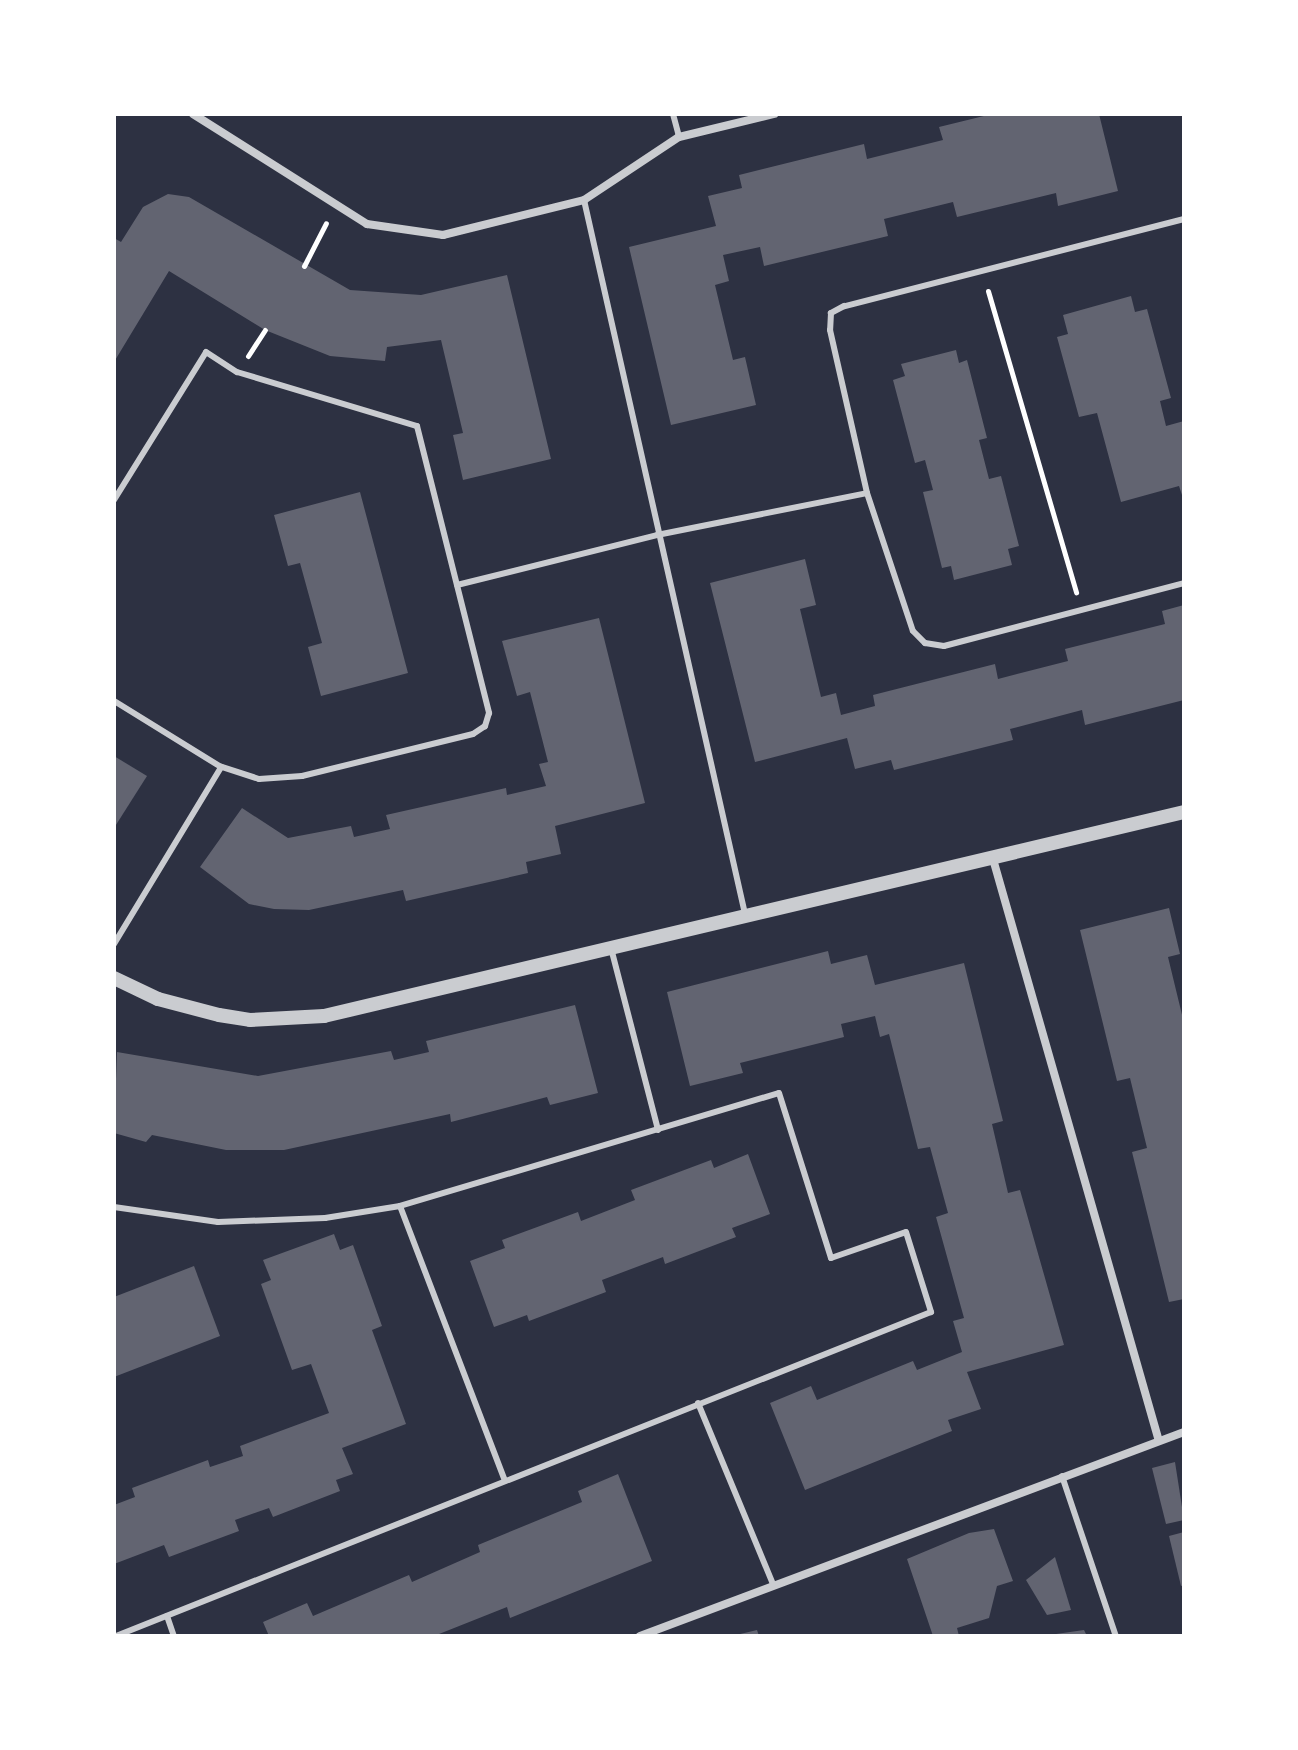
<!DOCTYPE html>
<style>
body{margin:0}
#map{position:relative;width:1298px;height:1750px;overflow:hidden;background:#2d3142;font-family:"DM Sans",sans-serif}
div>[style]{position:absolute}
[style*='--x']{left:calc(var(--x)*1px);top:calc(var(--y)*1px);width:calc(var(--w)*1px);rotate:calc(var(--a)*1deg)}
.building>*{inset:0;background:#626471}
.path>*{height:5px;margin:-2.5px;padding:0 2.5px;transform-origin:2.5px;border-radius:2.5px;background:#fff}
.service>*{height:6px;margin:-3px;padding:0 3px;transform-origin:3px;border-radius:3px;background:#caccd0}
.minor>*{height:8px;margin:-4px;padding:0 4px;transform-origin:4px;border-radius:4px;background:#caccd0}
.tertiary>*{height:14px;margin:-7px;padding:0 7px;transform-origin:7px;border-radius:7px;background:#caccd0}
span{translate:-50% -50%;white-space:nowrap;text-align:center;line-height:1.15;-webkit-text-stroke:8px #fff;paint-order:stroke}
.frame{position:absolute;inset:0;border:116px solid #fff;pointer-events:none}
</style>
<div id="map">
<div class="building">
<div style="clip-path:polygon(992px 114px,1099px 114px,1118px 191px,1058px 206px,1056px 193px,957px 217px,953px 202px,884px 219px,888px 236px,764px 266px,760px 247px,723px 255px,729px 281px,715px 285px,733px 360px,745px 357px,756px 405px,671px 425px,629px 247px,716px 226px,708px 196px,742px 188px,739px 175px,864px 144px,867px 159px,943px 140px,939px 127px)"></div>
<div style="clip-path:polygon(168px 194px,189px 197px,350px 290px,421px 295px,507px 275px,551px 459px,463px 480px,453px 435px,463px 433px,441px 340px,387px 347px,385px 361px,330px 356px,265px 330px,169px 271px,114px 362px,114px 238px,121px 242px,143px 207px)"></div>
<div style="clip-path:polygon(1131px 296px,1135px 312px,1147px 309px,1171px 398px,1160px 401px,1166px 426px,1184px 421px,1184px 501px,1179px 486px,1121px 502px,1097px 413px,1079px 417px,1057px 337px,1068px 334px,1063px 315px)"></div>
<div style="clip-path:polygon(956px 350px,959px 363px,967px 360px,987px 438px,979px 440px,989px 479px,1001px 476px,1019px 546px,1008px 549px,1012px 565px,954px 580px,951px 566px,942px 568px,923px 492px,933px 490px,925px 460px,915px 463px,893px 380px,905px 376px,901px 364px)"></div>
<div style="clip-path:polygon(360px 492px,408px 673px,321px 696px,308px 647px,322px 643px,300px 563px,288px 566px,274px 515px)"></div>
<div style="clip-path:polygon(805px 559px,816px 605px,800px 609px,821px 697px,836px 693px,841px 715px,875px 706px,873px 695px,995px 664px,998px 679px,1068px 661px,1065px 649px,1165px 624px,1162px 611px,1184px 605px,1184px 700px,1085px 725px,1082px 710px,1010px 729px,1013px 740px,894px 770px,891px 760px,855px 769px,847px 738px,755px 762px,710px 583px)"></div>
<div style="clip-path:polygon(599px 618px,645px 803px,555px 826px,561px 854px,526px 862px,528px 873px,406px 901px,403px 890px,309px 910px,274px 909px,249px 904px,200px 867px,242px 808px,288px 838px,351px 826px,354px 837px,390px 829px,386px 815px,506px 788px,507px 795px,546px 786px,539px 764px,548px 762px,530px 692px,517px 696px,502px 641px)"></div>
<div style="clip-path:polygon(114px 756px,147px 776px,114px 828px)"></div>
<div style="clip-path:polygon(1169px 908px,1180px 954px,1168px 957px,1184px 1023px,1184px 1299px,1169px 1302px,1132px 1152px,1147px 1148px,1130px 1078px,1117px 1081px,1080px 930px)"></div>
<div style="clip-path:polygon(828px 951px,831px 964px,867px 955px,875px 985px,964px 963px,1003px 1121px,992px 1124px,1008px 1193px,1020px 1190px,1064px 1345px,967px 1372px,981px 1409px,948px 1420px,952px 1431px,805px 1490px,770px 1403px,811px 1386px,817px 1400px,913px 1361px,917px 1370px,962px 1352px,953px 1321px,964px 1318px,936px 1217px,948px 1213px,930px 1147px,918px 1149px,889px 1034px,880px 1037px,875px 1016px,841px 1024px,844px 1037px,740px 1063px,743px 1073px,690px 1086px,667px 992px)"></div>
<div style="clip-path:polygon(575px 1005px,598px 1093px,550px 1105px,547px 1097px,451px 1122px,450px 1114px,284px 1150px,226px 1150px,152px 1135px,146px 1142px,114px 1133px,117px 1052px,258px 1076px,391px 1051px,394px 1060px,429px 1052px,426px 1041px)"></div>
<div style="clip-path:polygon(748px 1154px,770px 1214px,732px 1228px,736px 1237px,665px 1264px,663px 1257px,602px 1280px,606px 1292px,529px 1321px,527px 1315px,494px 1327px,470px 1261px,505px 1248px,502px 1240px,578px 1212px,581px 1221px,635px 1200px,631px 1190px,711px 1160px,714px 1168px)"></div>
<div style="clip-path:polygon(334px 1234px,340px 1250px,353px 1245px,382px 1326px,372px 1330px,406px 1424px,342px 1448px,353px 1474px,336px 1480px,340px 1491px,273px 1517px,269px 1508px,235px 1520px,239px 1531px,169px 1557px,164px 1545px,114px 1564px,114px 1505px,135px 1497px,132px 1488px,208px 1460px,210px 1467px,243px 1456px,240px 1446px,329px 1413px,311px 1364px,292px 1370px,261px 1284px,271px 1280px,263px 1260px)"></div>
<div style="clip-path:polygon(194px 1266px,220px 1336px,114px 1377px,114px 1297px)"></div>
<div style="clip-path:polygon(1175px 1462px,1184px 1520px,1166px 1524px,1152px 1468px)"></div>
<div style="clip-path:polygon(618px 1474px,652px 1561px,510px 1618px,507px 1607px,434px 1636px,269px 1636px,263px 1622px,307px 1603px,313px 1616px,409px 1575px,412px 1582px,480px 1552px,478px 1545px,582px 1502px,578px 1491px)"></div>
<div style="clip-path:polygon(994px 1529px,1013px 1581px,997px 1586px,989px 1618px,957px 1628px,959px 1636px,933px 1636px,907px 1559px,969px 1533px)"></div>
<div style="clip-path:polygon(1184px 1532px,1184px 1585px,1181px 1586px,1169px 1536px)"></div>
<div style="clip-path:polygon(1055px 1557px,1071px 1610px,1047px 1615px,1026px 1580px)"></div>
<div style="clip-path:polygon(757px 1630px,759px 1636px,737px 1636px,736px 1635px)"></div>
<div style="clip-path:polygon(1084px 1630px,1087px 1636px,1056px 1636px,1056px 1634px)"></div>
</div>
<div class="path">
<div style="--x:304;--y:266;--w:48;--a:-62.9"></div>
<div style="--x:988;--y:291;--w:314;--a:73.7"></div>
<div style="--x:248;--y:356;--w:31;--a:-57"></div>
</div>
<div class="service">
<div style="--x:673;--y:114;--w:24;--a:75"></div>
<div style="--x:584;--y:200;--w:732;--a:77.29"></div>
<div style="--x:1184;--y:219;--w:351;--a:165.6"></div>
<div style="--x:844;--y:306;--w:15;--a:152"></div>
<div style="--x:831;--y:313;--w:17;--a:93"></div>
<div style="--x:830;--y:330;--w:167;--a:77.2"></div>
<div style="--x:867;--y:493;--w:145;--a:71.6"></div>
<div style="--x:913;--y:631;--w:17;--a:45"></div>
<div style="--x:925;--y:643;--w:19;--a:9"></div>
<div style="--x:944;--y:646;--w:248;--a:-14.7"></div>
<div style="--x:114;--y:500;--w:174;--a:-58.1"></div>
<div style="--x:206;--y:352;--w:37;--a:33"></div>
<div style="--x:237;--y:372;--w:188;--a:16.7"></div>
<div style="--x:417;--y:426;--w:296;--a:75.9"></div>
<div style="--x:489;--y:713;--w:14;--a:107"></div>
<div style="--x:485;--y:726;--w:14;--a:146"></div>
<div style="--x:473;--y:734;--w:176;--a:166.2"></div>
<div style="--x:302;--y:776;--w:43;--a:176"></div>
<div style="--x:259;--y:779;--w:40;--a:-162"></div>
<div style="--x:221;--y:767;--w:126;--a:-148.3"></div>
<div style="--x:457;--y:585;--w:206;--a:-14"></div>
<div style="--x:657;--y:535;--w:214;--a:-11.3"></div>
<div style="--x:114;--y:944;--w:207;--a:-58.8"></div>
<div style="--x:611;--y:948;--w:188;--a:75.5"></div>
<div style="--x:400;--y:1206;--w:294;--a:69.1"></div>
<div style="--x:114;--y:1207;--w:105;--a:8.2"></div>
<div style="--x:218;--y:1222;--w:107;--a:-2.1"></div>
<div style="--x:325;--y:1218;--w:76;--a:-9.1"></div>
<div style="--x:400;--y:1206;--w:395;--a:-16.6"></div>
<div style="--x:779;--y:1093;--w:173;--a:72.5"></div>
<div style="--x:831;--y:1258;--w:79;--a:-19.1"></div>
<div style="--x:906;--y:1232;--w:84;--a:72.6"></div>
<div style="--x:931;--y:1312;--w:877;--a:158.32"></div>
<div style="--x:698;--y:1403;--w:196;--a:67.5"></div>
<div style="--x:1062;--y:1476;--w:169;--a:71.4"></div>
<div style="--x:167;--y:1616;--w:21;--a:71"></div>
</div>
<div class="minor">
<div style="--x:193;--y:114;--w:206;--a:32.3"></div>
<div style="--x:367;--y:224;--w:77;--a:8.2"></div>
<div style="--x:443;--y:235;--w:145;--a:-13.9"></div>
<div style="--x:584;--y:200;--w:114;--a:-33.6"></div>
<div style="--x:679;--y:137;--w:98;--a:-13.6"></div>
<div style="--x:993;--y:859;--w:602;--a:74.09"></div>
<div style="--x:640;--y:1636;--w:581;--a:-20.56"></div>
</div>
<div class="tertiary">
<div style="--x:114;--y:978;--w:49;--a:25.5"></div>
<div style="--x:158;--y:999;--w:63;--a:14.7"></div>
<div style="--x:219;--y:1015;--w:31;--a:9"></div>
<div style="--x:250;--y:1020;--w:74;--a:-3.1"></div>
<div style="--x:324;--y:1016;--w:884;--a:-13.34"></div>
</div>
<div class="frame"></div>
</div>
